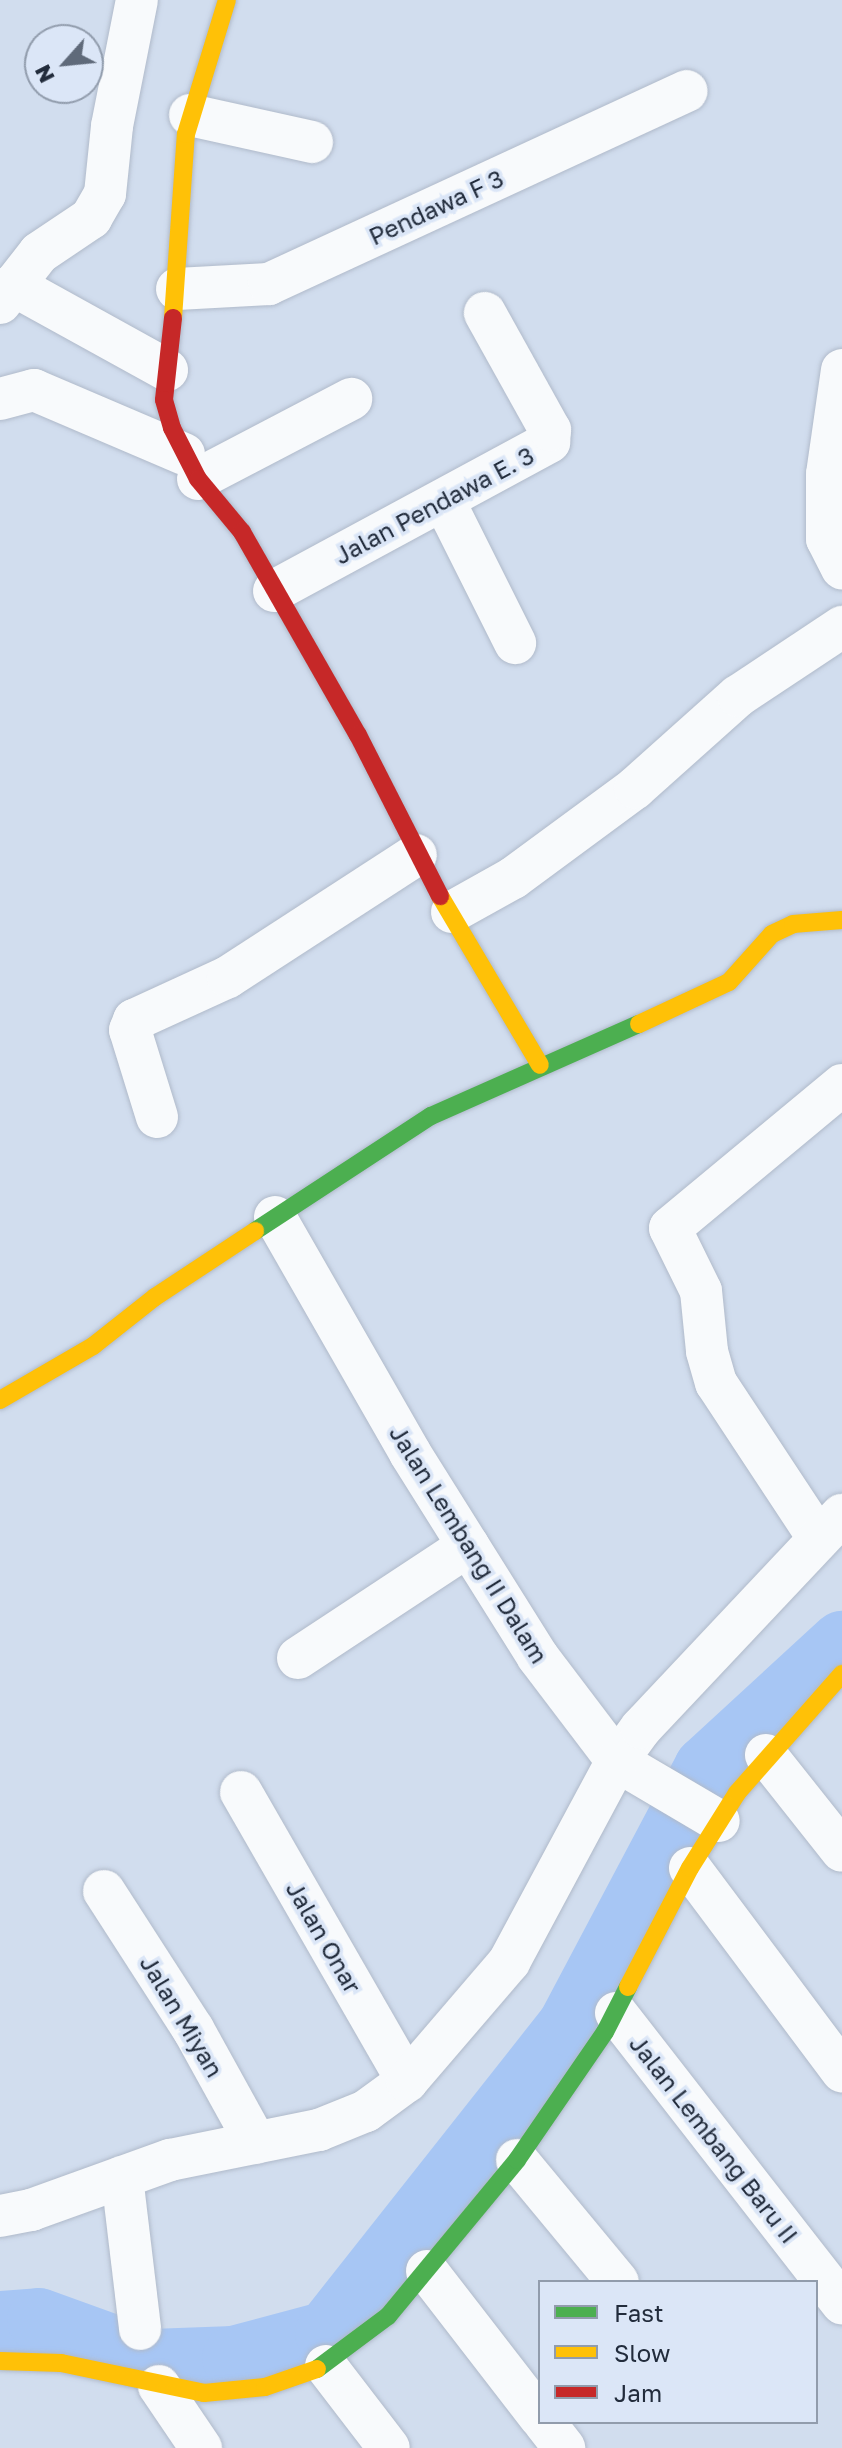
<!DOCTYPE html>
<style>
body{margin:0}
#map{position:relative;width:842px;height:2448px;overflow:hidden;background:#d1ddee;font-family:"Golos Text",sans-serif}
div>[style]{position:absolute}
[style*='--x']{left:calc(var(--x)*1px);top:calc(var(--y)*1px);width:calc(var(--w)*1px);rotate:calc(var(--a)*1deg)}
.river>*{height:64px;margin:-32px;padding:0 32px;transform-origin:32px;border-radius:32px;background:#a7c6f4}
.roads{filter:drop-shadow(0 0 2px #b0baca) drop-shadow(0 0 2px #b0baca)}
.street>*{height:42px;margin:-21px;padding:0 21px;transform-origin:21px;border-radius:21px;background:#f8fafc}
.fast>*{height:18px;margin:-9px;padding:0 9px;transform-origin:9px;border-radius:9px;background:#4caf50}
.slow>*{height:18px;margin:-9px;padding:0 9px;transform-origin:9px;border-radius:9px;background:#ffc107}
.jam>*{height:18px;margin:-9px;padding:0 9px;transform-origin:9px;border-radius:9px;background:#c62828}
span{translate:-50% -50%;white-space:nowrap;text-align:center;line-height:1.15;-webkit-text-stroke:7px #dbe6f7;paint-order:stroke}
.street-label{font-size:24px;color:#222c3c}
.legend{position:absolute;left:538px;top:2280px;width:280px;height:144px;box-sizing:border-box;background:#dbe6f7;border:2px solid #919cac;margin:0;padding:10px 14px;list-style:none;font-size:24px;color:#222c3c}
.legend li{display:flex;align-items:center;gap:16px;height:40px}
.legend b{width:40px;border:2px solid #919cac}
.north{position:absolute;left:24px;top:24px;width:80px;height:80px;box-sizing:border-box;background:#dbe6f7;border:2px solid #919cac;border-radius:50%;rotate:243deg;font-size:22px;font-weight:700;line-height:32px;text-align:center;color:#222c3c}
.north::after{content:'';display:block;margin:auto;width:28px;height:36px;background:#5f6a7a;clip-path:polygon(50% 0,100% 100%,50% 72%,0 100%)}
</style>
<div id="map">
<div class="river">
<div style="--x:0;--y:2323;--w:39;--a:-4"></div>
<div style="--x:39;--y:2320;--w:120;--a:19.9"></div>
<div style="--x:152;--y:2361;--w:82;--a:-2.1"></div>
<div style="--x:234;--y:2358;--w:96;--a:-15"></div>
<div style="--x:327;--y:2333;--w:392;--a:-51.7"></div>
<div style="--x:570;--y:2025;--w:291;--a:-62.1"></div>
<div style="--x:706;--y:1768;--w:185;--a:-42.6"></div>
</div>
<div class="roads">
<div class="street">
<div style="--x:190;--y:115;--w:125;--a:12.5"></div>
<div style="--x:13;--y:285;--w:176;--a:28.9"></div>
<div style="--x:177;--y:289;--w:92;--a:-3.1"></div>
<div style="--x:269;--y:284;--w:460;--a:-24.8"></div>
<div style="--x:0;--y:303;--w:63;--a:-52"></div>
<div style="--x:39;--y:253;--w:63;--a:-33.9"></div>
<div style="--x:91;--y:218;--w:28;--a:-60"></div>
<div style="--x:105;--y:194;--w:68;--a:-84.1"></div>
<div style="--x:112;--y:126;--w:128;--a:-78.8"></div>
<div style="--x:842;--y:370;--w:105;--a:98.2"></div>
<div style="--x:827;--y:474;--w:65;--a:90"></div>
<div style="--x:827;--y:539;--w:33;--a:63"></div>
<div style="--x:0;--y:399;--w:35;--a:-15"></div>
<div style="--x:34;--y:390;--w:163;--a:23.1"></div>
<div style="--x:198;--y:479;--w:173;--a:-27.6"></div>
<div style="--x:444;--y:501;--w:159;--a:63.4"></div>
<div style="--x:274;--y:591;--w:313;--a:-28.4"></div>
<div style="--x:549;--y:442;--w:12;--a:-85"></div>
<div style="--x:550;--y:430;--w:134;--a:-119.1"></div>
<div style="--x:452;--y:912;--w:70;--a:-29.1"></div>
<div style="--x:513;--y:878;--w:152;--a:-36.4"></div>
<div style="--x:635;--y:788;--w:138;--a:-41.8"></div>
<div style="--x:738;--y:696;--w:125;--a:-33.6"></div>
<div style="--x:157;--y:1117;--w:91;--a:-107.2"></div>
<div style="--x:130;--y:1030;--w:11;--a:-68"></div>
<div style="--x:134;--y:1020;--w:103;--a:-24.6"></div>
<div style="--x:228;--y:977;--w:224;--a:-33"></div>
<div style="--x:275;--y:1217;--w:272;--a:60.2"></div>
<div style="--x:410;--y:1453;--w:241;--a:57.9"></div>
<div style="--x:538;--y:1657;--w:131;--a:52.8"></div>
<div style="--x:617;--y:1761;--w:118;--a:30.5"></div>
<div style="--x:817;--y:1536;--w:183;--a:-123.4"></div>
<div style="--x:716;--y:1383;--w:33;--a:-106"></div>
<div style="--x:707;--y:1351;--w:60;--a:-95.7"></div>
<div style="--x:701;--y:1291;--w:70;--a:-116.2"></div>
<div style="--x:670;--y:1228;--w:224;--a:-39.7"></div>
<div style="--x:298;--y:1658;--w:204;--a:-33.4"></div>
<div style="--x:766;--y:1755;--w:122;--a:51.6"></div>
<div style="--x:241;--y:1792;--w:333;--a:60.1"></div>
<div style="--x:690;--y:1868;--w:254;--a:53.2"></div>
<div style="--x:104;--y:1891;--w:164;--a:57.2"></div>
<div style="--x:193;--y:2029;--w:130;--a:61.1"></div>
<div style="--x:616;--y:2013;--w:368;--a:52.1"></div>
<div style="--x:517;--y:2160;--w:158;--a:50.4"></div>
<div style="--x:122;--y:2177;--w:153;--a:83.2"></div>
<div style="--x:0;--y:2216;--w:32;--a:-11"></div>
<div style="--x:31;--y:2210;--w:148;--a:-19.8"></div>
<div style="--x:170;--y:2160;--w:152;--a:-11.4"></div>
<div style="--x:319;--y:2130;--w:51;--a:-22"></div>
<div style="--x:366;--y:2111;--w:51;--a:-36.2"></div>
<div style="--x:407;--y:2081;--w:157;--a:-49.4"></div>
<div style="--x:509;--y:1962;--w:228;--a:-61.8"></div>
<div style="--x:617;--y:1761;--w:41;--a:-54"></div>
<div style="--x:641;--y:1728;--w:293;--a:-46.7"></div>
<div style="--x:427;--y:2271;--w:185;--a:52.3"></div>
<div style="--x:326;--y:2366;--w:103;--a:52.5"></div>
<div style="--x:159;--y:2386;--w:75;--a:55.9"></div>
<div style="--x:544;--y:2422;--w:33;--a:52"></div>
</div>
<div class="fast">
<div style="--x:255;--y:1231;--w:210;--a:-33.2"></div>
<div style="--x:431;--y:1116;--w:227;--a:-23.9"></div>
<div style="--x:317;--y:2369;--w:89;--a:-36.7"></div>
<div style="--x:388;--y:2316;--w:202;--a:-50.4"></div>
<div style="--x:517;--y:2160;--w:155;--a:-55.5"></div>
<div style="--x:605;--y:2032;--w:51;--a:-62.9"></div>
</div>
<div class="slow">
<div style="--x:173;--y:318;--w:184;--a:-86"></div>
<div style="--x:186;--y:134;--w:140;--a:-73"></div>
<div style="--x:440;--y:896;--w:196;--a:59.4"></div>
<div style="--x:639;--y:1024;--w:99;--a:-25"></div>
<div style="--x:729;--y:982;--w:64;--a:-48.1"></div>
<div style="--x:772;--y:934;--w:23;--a:-25"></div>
<div style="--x:793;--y:924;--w:49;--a:-4.7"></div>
<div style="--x:0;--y:1400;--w:108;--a:-30.1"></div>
<div style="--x:93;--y:1346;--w:79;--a:-38.3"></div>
<div style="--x:155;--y:1297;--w:120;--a:-33.4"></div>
<div style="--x:628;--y:1987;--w:134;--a:-62.5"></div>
<div style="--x:690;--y:1868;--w:89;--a:-57.9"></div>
<div style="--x:737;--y:1793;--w:159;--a:-48.6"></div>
<div style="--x:0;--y:2361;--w:61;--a:1.9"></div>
<div style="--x:61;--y:2363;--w:146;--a:11.8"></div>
<div style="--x:204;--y:2393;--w:61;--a:-5.6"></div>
<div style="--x:265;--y:2387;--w:55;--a:-19.1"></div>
</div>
<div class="jam">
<div style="--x:173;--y:318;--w:82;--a:96.3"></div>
<div style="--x:164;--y:400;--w:29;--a:74"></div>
<div style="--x:172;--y:428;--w:57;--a:63"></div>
<div style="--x:198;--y:479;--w:69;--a:50.3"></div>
<div style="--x:242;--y:532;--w:234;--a:60.3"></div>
<div style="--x:358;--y:735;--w:181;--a:63"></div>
</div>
</div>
<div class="street-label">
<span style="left:436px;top:207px;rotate:-25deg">Pendawa F 3</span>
<span style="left:434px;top:505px;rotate:-28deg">Jalan Pendawa E. 3</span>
<span style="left:469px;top:1544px;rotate:58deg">Jalan Lembang II Dalam</span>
<span style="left:324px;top:1937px;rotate:60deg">Jalan Onar</span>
<span style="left:182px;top:2016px;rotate:59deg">Jalan Miyan</span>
<span style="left:714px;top:2139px;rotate:52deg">Jalan Lembang Baru II</span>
</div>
<ul class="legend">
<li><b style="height:10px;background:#4caf50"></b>Fast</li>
<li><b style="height:10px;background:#ffc107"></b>Slow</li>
<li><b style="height:10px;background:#c62828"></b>Jam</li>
</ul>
<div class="north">N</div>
</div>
